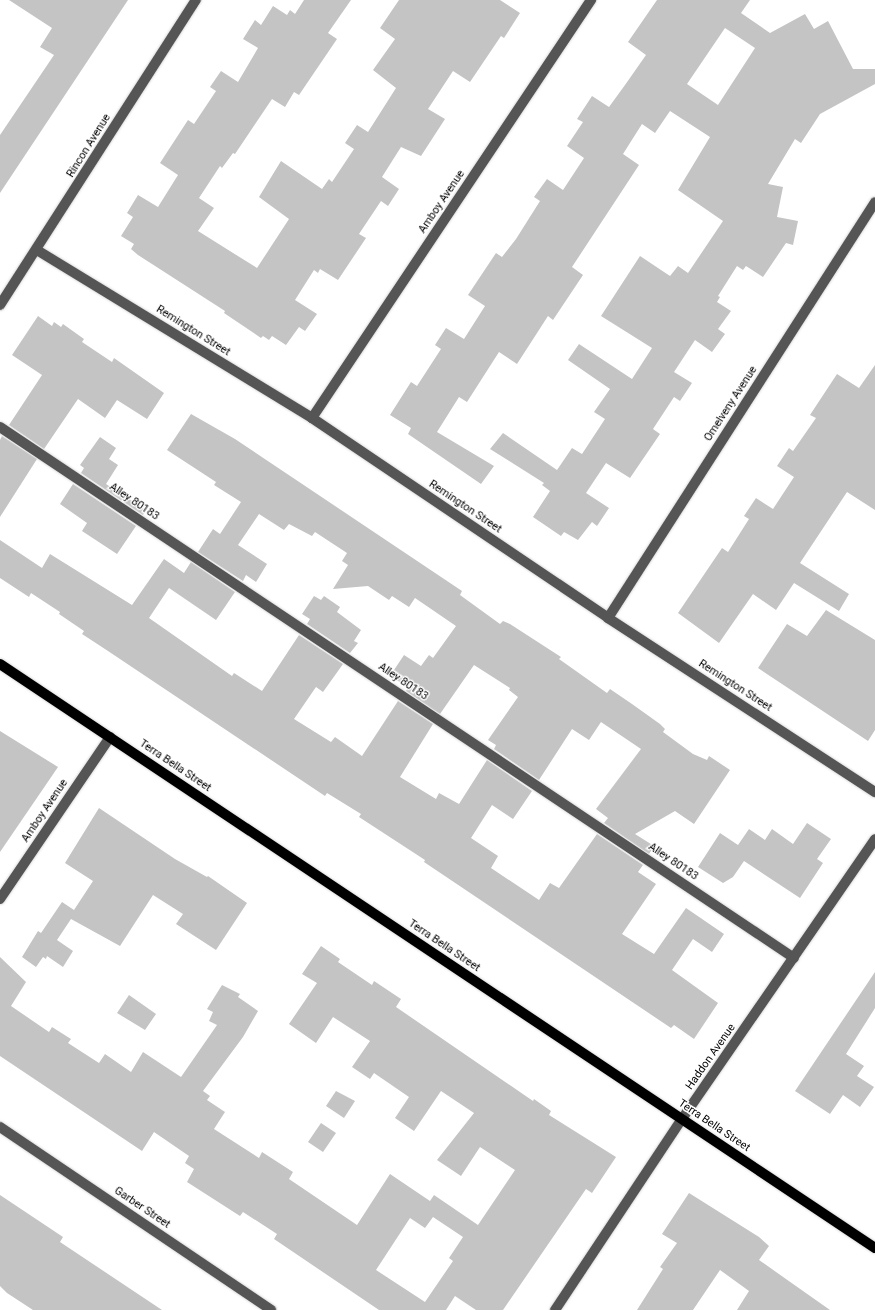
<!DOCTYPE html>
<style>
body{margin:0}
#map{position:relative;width:875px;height:1310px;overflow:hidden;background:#fff;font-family:Roboto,sans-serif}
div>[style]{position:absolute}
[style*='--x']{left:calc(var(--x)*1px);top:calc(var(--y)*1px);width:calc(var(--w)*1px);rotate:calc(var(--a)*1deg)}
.building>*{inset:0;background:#c4c4c4}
.roads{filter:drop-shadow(0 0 1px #dbdbdb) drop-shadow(0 0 1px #dbdbdb)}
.minor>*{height:10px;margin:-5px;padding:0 5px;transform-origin:5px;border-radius:5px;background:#555}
.major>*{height:10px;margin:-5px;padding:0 5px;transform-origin:5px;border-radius:5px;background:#000}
span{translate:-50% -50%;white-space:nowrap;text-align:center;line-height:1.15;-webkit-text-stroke:3px #fff;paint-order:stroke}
.street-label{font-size:11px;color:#000}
</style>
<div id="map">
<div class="building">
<div style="clip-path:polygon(9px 0,128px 0,0 193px,0 135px,54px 55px,40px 47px,52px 28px)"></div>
<div style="clip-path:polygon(304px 0,351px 0,328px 33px,337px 39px,299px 95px,294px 92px,285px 107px,272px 99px,235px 154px,233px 153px,222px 168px,220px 166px,199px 198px,214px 208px,198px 231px,257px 268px,289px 219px,259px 197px,281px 161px,322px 189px,329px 179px,332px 182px,354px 149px,345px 143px,357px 125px,368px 132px,396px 88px,373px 70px,395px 39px,380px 28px,399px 0,500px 0,520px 13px,504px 38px,501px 36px,470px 82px,453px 71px,428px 109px,445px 119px,421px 156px,401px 147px,382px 177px,399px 189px,388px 206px,381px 201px,359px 234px,366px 238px,338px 280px,320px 269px,318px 273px,314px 270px,295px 300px,317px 314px,305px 331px,299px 327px,286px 345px,272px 336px,269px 340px,263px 336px,261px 338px,224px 313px,225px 311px,138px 255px,131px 249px,134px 244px,121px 236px,133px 217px,127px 213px,138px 195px,158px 207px,178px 175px,160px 163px,188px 120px,194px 124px,216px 91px,210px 87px,221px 71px,238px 82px,258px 48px,243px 39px,255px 20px,261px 25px,273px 6px,287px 15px,290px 10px,295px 14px)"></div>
<div style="clip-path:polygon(evenodd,657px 0,750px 0,741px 13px,770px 33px,805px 14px,814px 29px,828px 21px,853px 69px,875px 69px,875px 84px,820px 114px,801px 143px,795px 139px,768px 184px,783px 187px,777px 217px,798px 221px,793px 245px,786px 243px,763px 277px,746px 266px,743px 270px,737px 266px,718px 296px,720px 297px,717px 302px,731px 311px,718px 329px,725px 334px,712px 352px,695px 340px,674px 372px,692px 383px,680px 401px,674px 397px,653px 429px,660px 434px,630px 478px,606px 463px,586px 493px,609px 508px,597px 526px,592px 522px,578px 540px,564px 532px,561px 536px,533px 517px,550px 491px,542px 485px,544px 483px,490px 449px,503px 433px,557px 470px,572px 448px,582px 454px,605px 419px,594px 412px,610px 389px,568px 360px,579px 344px,632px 379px,652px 348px,601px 316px,640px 256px,670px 276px,678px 266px,688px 273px,723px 221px,678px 190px,710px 137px,670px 111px,655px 133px,642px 124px,623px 154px,639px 165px,572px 267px,583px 275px,553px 320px,548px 316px,517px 364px,499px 352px,467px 402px,459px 397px,437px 432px,494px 466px,481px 484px,408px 434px,411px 428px,390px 415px,411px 382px,417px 386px,441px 349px,435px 345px,446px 328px,464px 339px,485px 306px,468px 295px,496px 253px,502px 257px,516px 239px,540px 201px,534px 197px,547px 179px,563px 190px,584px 158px,567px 146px,583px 122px,577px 119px,592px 96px,609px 107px,625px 85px,646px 55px,628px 42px,657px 0,725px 28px,755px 48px,718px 105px,687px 84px,725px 28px)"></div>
<div style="clip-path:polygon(38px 316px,52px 326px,54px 322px,61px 327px,63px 324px,84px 339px,82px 342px,112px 362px,114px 358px,164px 393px,147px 419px,117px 400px,105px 418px,78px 399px,44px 449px,9px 425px,42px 375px,12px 355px)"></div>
<div style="clip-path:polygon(875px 365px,875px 510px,847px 492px,800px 563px,849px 594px,839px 611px,794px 583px,776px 610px,753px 594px,719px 643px,678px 613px,722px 548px,728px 552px,749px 519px,744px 516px,756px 498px,773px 509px,794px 477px,777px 466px,789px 448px,793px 451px,816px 418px,810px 415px,837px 374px,859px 388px)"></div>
<div style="clip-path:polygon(191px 414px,235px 439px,462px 591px,460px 595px,500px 624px,503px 621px,510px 624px,561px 657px,559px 659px,607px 693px,610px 689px,632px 704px,660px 724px,665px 729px,663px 732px,693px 754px,707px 760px,709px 756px,730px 770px,694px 824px,675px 811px,635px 834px,654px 846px,649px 854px,604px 823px,608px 818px,596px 809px,641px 749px,601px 722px,589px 740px,572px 729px,539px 780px,494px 749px,496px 745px,488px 740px,518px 697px,509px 690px,510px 688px,474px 665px,440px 714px,406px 691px,408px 687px,390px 676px,404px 655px,421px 666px,429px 655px,433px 658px,456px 626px,415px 598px,409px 607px,392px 596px,389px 600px,368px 586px,333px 589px,348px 565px,342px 561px,347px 553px,315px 532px,312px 536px,289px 524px,284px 530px,259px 514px,238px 545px,267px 564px,256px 582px,246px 575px,243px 581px,198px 552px,213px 529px,220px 534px,241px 502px,214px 485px,216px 482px,167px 450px)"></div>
<div style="clip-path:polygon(2px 436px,37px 459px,0 517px,0 440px)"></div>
<div style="clip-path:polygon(100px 437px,116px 448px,109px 459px,118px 465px,106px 484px,146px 510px,143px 515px,81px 473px,84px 468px,80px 465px)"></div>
<div style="clip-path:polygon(73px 484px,136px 526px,117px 554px,82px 531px,87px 523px,60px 504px)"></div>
<div style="clip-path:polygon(0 540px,42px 568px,50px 554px,132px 605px,164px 559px,184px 573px,191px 562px,235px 592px,216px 620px,169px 588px,149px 618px,232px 676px,234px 673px,262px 691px,299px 635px,343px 664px,323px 692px,316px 687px,294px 719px,331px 742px,335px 737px,362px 756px,398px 701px,433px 724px,400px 777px,436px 799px,439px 793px,459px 804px,487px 760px,532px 791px,513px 819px,492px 805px,471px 838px,498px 856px,491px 868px,539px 900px,550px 883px,559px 888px,597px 834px,643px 865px,638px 872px,656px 884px,622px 934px,654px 954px,686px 908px,724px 934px,712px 952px,693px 939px,672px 970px,718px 1003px,694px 1039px,674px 1025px,671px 1028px,424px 862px,425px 860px,359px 817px,361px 814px,327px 793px,325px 796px,108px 651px,82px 634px,84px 631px,59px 614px,60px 612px,31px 593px,29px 597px,0 578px)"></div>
<div style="clip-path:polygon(314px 596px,321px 600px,324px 596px,340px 607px,337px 612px,361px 630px,354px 641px,358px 643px,350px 653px,307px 624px,310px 619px,302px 614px)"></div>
<div style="clip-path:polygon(826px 610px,875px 640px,875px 730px,868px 741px,758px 668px,787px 624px,807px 636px)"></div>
<div style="clip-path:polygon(0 731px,58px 767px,0 852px)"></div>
<div style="clip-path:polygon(99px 808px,175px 859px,207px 877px,208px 876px,247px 903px,216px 950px,176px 924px,183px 914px,153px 895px,120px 946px,71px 919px,57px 940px,73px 951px,63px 967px,47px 956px,46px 959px,43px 957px,36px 967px,22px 957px,38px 931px,41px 933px,62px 902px,74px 910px,93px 881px,65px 863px)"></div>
<div style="clip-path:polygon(807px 823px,831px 839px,817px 859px,823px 863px,800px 898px,744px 861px,733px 877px,723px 883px,698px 867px,720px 833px,738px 845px,749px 829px,765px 840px,772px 829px,793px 844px)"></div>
<div style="clip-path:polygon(evenodd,321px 946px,340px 959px,338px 962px,372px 985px,374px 981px,401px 999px,396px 1007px,533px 1101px,534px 1099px,551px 1111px,549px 1115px,616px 1157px,592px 1193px,586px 1189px,503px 1310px,476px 1310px,455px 1296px,446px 1310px,379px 1310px,274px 1239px,277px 1234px,243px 1212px,240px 1216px,187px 1182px,194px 1169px,185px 1163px,189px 1156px,154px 1132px,142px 1151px,0 1056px,0 957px,26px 982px,11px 1006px,49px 1032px,52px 1027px,71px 1039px,68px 1043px,99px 1063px,105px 1054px,131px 1072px,143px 1052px,181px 1077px,217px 1025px,209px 1021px,213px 1012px,207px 1009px,222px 985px,240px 994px,238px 997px,258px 1011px,243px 1037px,203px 1091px,210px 1096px,207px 1100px,225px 1112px,214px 1129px,259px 1158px,262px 1152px,293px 1172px,289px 1179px,357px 1225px,390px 1174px,430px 1201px,434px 1195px,478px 1225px,515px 1170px,480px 1147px,461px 1176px,437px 1160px,474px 1113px,441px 1091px,414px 1131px,395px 1118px,409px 1097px,374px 1073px,370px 1079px,352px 1067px,370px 1041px,333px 1017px,316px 1043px,289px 1024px,317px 983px,302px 974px,321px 946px,433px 1217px,463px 1237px,449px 1258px,453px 1261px,425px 1302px,376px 1270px,410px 1218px,425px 1228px,433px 1217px)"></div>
<div style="clip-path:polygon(875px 972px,875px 1008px,846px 1054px,864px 1066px,857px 1076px,874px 1087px,860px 1107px,843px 1095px,830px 1114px,795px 1091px)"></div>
<div style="clip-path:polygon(129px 995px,156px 1014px,145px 1030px,117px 1013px)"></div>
<div style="clip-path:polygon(336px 1091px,355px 1101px,344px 1118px,326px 1106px)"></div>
<div style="clip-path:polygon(321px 1123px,336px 1133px,323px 1152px,308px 1142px)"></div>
<div style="clip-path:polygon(689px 1193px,759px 1237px,769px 1246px,759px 1260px,830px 1310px,737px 1310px,749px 1291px,720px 1270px,693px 1310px,637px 1310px,663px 1269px,660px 1267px,677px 1243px,662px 1234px)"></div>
<div style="clip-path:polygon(0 1195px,63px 1237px,60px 1242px,162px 1310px,33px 1310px,7px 1293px,0 1286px)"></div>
</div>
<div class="roads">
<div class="minor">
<div style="--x:37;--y:250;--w:322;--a:31.4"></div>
<div style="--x:312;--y:418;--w:357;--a:34"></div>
<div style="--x:608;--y:618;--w:319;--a:33.1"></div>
<div style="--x:0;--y:305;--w:363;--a:-57.3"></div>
<div style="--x:312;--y:418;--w:503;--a:-56.28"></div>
<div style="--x:0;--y:427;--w:955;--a:33.77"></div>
<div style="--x:608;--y:618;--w:494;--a:-57.3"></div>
<div style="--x:0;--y:899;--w:196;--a:-55.8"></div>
<div style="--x:0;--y:1127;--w:327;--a:34"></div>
<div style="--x:555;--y:1310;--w:229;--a:-56.4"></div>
<div style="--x:682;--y:1119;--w:340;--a:-55.4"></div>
</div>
<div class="major">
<div style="--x:0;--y:664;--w:1052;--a:33.72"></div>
</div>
</div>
<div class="street-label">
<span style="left:89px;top:146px;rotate:-58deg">Rincon Avenue</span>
<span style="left:442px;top:202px;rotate:-56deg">Amboy Avenue</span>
<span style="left:193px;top:331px;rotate:32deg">Remington Street</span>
<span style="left:731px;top:404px;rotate:-57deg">Omelveny Avenue</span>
<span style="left:134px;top:502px;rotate:34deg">Alley 80183</span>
<span style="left:465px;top:507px;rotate:34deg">Remington Street</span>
<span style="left:403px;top:682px;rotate:34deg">Alley 80183</span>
<span style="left:735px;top:686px;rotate:33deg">Remington Street</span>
<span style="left:175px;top:766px;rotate:34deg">Terra Bella Street</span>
<span style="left:45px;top:811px;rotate:-56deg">Amboy Avenue</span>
<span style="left:673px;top:862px;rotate:34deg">Alley 80183</span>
<span style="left:444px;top:946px;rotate:34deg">Terra Bella Street</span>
<span style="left:711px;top:1057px;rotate:-55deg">Haddon Avenue</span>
<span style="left:714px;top:1126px;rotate:34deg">Terra Bella Street</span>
<span style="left:142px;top:1208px;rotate:34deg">Garber Street</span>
</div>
</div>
